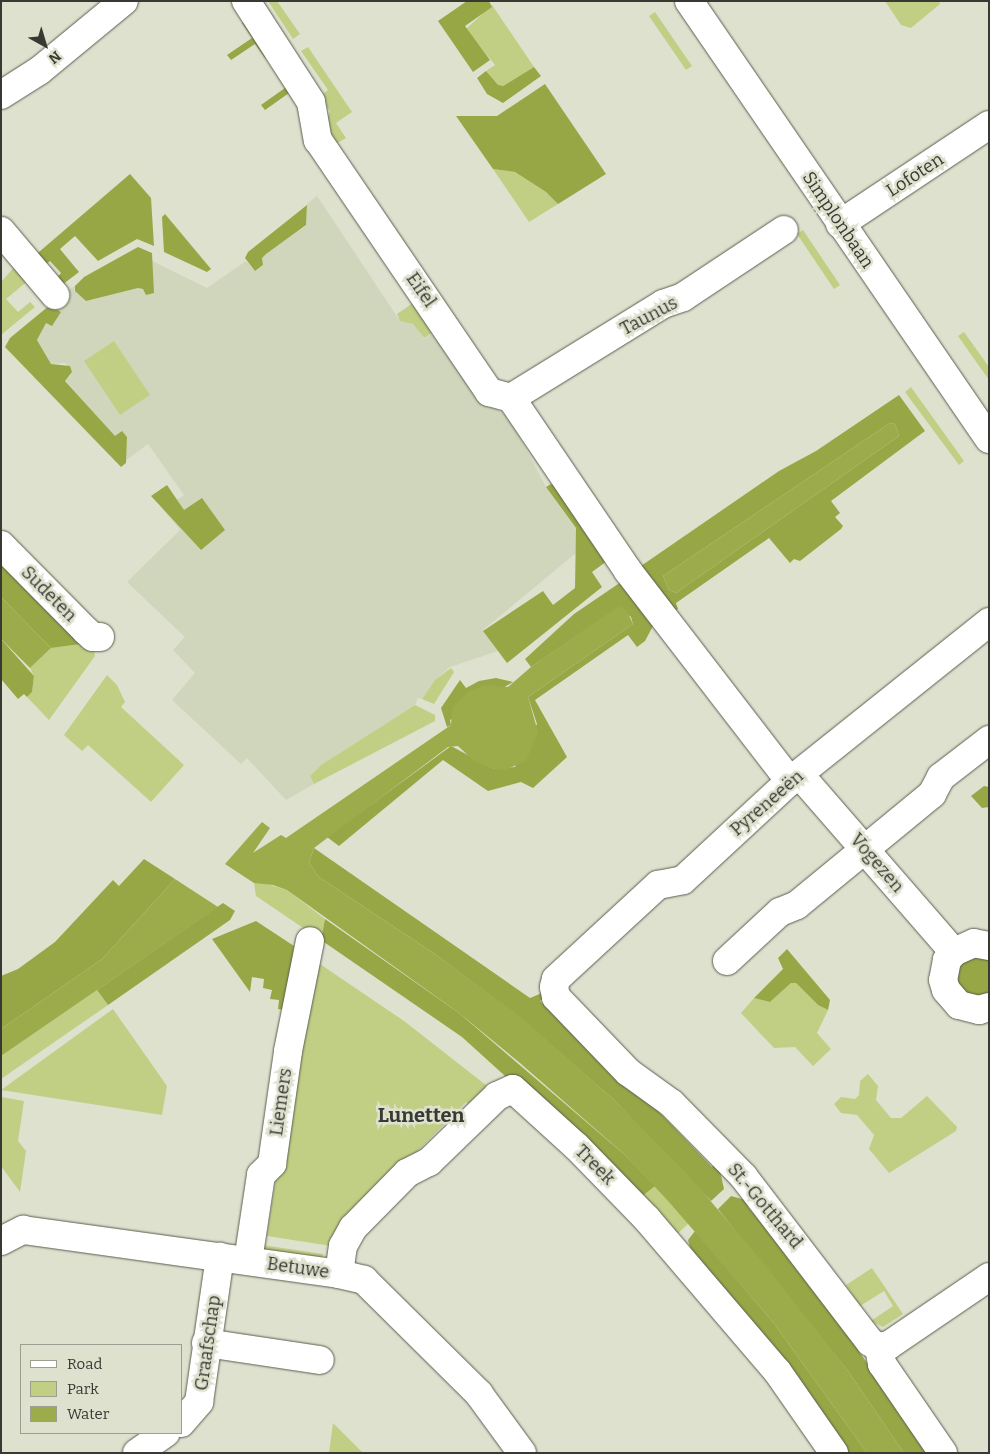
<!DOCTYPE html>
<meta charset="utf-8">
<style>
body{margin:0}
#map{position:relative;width:990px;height:1454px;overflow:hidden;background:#dde1ce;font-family:Bitter,serif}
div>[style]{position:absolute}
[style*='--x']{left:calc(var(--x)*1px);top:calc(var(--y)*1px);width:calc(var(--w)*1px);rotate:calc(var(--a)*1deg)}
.built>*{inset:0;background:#d0d6bc}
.green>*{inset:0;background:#c1cf85}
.forest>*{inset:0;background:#98a746}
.water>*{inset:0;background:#9cac4b}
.roads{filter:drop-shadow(0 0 1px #5a5e4e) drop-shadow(0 0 1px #5a5e4e)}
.minor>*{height:28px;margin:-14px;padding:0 14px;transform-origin:14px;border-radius:14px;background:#fff}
span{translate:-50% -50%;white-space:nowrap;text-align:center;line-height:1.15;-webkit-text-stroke:5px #dde1ce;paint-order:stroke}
.street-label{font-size:18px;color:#383932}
.quarter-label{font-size:20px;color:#383932;font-weight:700}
.frame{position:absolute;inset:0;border:2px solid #383932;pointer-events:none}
.legend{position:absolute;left:20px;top:1344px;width:162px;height:90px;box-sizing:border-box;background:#dde1ce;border:1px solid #9b9e90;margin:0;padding:6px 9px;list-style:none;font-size:15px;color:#383932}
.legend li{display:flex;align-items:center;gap:10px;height:25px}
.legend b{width:25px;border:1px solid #9b9e90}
.north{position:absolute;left:20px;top:20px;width:50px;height:50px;-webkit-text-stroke:4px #dde1ce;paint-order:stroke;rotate:141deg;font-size:14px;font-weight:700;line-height:20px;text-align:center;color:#383932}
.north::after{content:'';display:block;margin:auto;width:18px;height:22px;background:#383932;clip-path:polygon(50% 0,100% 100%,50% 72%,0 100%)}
</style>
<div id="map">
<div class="built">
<div style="clip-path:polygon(317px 196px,400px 321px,413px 324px,424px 339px,437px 331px,483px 401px,509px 417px,546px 487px,587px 544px,483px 630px,498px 651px,450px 667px,435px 680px,422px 699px,418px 698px,415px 705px,321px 765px,310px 776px,314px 784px,286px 800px,247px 758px,241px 764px,172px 700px,195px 673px,173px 650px,185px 637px,127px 582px,180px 530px,163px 509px,184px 495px,148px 444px,125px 461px,122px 431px,115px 437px,65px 380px,71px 375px,71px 369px,65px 363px,51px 364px,37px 340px,46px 322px,61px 312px,50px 305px,78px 283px,74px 289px,86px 301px,138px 288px,153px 293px,152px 261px,207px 288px,246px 261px,255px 271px,263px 266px,262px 258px,266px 253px,306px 226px,307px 204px)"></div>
</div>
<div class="green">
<div style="clip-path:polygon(268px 1px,277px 1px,300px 34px,293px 39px)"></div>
<div style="clip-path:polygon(885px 1px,939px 1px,940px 4px,911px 28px,901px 25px)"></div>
<div style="clip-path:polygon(492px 5px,534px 67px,503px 86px,498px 86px,486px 71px,495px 65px,466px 29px)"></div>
<div style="clip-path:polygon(655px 12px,692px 66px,686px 70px,649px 16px)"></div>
<div style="clip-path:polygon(308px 47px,352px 112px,336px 123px,346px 138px,334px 145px,324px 132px,330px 111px,320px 96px,328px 90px,301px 51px)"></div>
<div style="clip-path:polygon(493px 169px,515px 172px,546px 192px,558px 204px,529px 222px)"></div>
<div style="clip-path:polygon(803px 230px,840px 285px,834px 289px,797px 234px)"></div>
<div style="clip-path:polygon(17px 264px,30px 279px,6px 299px,18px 312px,30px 302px,35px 307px,1px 335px,1px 282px)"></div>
<div style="clip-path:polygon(413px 303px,437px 330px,424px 338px,413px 324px,400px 321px,397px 314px)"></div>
<div style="clip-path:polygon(964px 332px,989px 367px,989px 380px,958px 336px)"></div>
<div style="clip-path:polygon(114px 341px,150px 395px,120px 415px,84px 361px)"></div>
<div style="clip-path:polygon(911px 387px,964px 461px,959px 465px,905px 392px)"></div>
<div style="clip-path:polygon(81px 644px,94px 648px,95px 656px,49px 720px,27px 697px,32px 692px,34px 676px,30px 668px,51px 648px)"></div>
<div style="clip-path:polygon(451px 668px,454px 672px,434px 704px,422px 699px,435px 680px)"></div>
<div style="clip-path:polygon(107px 675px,117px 685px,125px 702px,121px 707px,184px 765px,151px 802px,88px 745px,82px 751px,64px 735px)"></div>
<div style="clip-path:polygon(415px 705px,435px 715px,435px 721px,314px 784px,310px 776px,321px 765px)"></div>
<div style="clip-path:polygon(264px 883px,287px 890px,325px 919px,321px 940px,256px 896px,254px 883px)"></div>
<div style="clip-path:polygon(314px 960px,404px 1021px,491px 1089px,472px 1108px,466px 1102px,333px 1237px,331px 1246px,267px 1236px,308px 967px)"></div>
<div style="clip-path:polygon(791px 983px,796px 983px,818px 1005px,828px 1010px,817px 1033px,831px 1049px,813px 1066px,795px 1047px,774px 1048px,741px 1013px,754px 998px,770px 1002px)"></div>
<div style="clip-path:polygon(97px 990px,108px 1005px,1px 1079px,1px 1056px)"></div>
<div style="clip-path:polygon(113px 1009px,167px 1086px,162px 1115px,1px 1090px)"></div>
<div style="clip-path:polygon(868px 1074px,878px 1086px,876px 1100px,891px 1118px,901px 1118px,927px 1096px,957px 1127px,956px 1131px,889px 1173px,869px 1149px,874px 1135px,857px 1115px,841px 1113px,834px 1104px,841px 1097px,855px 1099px,859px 1095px,860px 1081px)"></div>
<div style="clip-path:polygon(1px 1097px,24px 1101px,18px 1141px,26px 1151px,20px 1192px,1px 1166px)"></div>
<div style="clip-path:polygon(655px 1186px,689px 1223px,674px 1237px,640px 1198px)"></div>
<div style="clip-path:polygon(262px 1245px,323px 1254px,322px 1262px,261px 1253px)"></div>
<div style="clip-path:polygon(872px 1268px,903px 1314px,883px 1327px,871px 1321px,893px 1306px,884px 1291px,860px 1306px,846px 1285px)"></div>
<div style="clip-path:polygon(333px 1423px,363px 1453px,329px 1453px)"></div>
</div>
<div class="forest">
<div style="clip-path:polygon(467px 1px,489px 1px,492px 7px,465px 26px,490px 60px,473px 72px,438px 21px)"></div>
<div style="clip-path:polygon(246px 20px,270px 55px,265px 58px,255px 44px,231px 60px,227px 55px,252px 38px,242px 23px)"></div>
<div style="clip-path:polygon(534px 67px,541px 76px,503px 103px,487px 94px,477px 78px,486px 71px,498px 85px,503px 86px)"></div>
<div style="clip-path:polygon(280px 70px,299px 108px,289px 93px,265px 110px,261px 105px,285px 88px,276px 73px)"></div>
<div style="clip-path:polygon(545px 84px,606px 174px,558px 204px,546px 192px,515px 172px,493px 169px,456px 116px,497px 116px)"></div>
<div style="clip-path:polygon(130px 174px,151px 198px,154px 246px,137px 239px,98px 261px,75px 236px,60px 249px,79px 272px,58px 288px,53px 282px,61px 273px,50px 261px,41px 268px,32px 258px)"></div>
<div style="clip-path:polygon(307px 205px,306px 225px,266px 254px,262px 258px,263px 265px,255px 271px,245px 258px,248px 252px)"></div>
<div style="clip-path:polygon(165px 214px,211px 269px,207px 272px,164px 252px,162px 217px)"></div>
<div style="clip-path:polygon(138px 247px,152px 253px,154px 293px,146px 295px,143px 289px,138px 288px,86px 301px,75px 291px,75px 286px,84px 277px)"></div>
<div style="clip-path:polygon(50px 305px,61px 312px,52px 326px,46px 323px,37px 340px,51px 364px,70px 366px,72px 372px,65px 381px,115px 436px,122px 431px,127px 437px,126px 463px,121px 467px,5px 347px,10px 338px)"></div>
<div style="clip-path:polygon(evenodd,899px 395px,925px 431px,831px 501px,840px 513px,835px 517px,843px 526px,841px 529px,800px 561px,794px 559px,790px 563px,769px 538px,676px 603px,678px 609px,669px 615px,638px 568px,779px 471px,816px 451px,899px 395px,890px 423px,895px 424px,899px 436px,676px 593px,669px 590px,663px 576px,890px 423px)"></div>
<div style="clip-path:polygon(551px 484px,555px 485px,607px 561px,592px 572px,602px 587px,507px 663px,483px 631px,543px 591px,553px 605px,575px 588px,576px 528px,546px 487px)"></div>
<div style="clip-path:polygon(167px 485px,184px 510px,202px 498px,225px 530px,201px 550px,151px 496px)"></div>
<div style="clip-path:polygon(1px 563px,81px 644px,51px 648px,1px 597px)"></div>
<div style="clip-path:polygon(621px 582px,653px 626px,645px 641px,637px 647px,628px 635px,535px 700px,567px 757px,533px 788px,521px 782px,488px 791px,443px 760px,339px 846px,327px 837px,451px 746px,494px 769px,515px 767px,537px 724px,528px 697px,633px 624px,631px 617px,619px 607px,531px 667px,525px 659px,574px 614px)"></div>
<div style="clip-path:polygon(1px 639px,34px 676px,32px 692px,27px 697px,24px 694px,18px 699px,1px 679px)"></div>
<div style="clip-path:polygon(496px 678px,513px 682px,450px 720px,451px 725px,447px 727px,441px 708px,460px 680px,466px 688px,479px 681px)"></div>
<div style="clip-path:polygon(984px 786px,989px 787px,989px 807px,982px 808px,971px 796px)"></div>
<div style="clip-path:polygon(314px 848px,530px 998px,542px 993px,546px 996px,540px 1001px,616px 1080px,658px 1111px,712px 1167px,718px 1162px,724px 1189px,711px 1201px,613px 1099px,517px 1015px,435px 954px,319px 877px,309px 863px)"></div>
<div style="clip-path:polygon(144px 859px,175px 879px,102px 959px,1px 1029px,1px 976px,18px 969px,55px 942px,113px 880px,119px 886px)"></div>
<div style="clip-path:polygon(223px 903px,235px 911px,230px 920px,108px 1005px,97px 990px)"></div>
<div style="clip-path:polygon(325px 919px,459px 1013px,625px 1155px,655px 1186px,640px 1198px,462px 1037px,321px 940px)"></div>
<div style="clip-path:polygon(256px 921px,294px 946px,287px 1010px,278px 1009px,279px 1000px,270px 999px,272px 990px,263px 988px,264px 979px,252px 977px,250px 992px,212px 939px)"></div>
<div style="clip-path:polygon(787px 949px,830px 1000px,828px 1010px,818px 1005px,796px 983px,791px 983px,770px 1002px,754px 998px,783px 969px,778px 958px)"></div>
<div style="clip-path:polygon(968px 955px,989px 959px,989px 996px,972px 1000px,952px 976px)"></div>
<div style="clip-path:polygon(731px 1196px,753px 1202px,748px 1207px,825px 1301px,928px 1453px,904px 1453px,848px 1371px,718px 1209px)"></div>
<div style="clip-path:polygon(695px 1231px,773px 1322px,867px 1453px,841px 1453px,693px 1258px,688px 1240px)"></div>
</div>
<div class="water">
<div style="clip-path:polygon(890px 423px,895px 424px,899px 436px,676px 593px,669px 590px,663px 576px)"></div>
<div style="clip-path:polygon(1px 597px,51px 648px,30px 668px,1px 639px)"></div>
<div style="clip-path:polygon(619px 606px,627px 611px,633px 624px,528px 697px,538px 732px,526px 761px,505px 770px,494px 769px,474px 761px,458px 746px,448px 747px,314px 848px,309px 863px,319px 877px,435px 954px,517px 1014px,613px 1099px,690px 1177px,761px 1260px,848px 1371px,904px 1453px,867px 1453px,773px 1322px,669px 1202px,625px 1155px,520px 1063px,459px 1013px,287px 890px,273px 885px,254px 883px,225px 864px,262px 822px,270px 828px,253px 853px,281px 835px,286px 838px,451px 725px,452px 709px,468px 692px,485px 685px,508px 687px,531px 667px)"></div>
<div style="clip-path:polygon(175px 879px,218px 907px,1px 1056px,1px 1029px,102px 959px)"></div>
</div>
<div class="roads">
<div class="minor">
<div style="--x:246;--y:1;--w:120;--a:57.2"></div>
<div style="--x:311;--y:102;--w:39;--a:80"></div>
<div style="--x:318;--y:140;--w:305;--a:55.8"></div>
<div style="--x:489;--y:392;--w:23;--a:15"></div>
<div style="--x:511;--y:398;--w:209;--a:55.9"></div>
<div style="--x:628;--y:571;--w:265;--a:52.4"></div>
<div style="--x:689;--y:1;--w:531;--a:55.59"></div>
<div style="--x:1;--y:95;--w:45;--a:-32.3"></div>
<div style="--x:39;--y:71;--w:110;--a:-39.5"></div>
<div style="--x:840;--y:224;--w:179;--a:-33.6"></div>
<div style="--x:1;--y:231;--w:84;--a:49.8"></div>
<div style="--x:511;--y:398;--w:179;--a:-31.7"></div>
<div style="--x:663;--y:304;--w:21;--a:-19"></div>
<div style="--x:683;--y:297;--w:121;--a:-33.6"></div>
<div style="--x:1;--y:545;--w:121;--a:45.3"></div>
<div style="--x:86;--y:631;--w:9;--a:41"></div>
<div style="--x:93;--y:637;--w:7;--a:0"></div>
<div style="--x:799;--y:774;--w:236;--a:49"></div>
<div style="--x:989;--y:946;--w:15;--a:-169"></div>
<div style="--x:974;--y:943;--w:22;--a:156"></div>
<div style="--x:954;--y:952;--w:11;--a:131"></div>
<div style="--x:947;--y:960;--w:20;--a:101"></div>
<div style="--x:943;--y:980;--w:10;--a:73"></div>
<div style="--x:946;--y:990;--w:20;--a:49"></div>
<div style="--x:959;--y:1005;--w:21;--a:14"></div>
<div style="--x:979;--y:1010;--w:10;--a:-17"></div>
<div style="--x:727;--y:961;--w:72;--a:-42.8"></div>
<div style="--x:780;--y:912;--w:18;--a:-22"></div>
<div style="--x:797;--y:905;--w:175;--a:-39.4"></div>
<div style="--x:932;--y:794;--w:19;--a:-62"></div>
<div style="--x:941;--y:777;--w:61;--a:-37.6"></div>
<div style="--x:1;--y:1241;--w:25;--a:-27"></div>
<div style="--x:23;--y:1230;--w:319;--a:7.9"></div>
<div style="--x:339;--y:1274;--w:26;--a:13"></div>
<div style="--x:364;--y:1280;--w:162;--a:44.7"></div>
<div style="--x:479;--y:1394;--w:73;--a:53.9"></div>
<div style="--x:248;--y:1261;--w:87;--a:-81.4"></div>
<div style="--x:261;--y:1175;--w:16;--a:-45"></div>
<div style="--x:272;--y:1164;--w:114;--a:-81.9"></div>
<div style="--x:288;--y:1051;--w:112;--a:-78.7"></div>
<div style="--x:339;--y:1274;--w:28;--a:-82"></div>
<div style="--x:343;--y:1246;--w:21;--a:-61"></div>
<div style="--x:353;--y:1228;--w:77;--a:-45.5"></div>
<div style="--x:407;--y:1173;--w:25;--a:-27"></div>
<div style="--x:429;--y:1162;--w:95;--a:-44.1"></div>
<div style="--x:497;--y:1096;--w:17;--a:-24"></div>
<div style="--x:513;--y:1089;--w:86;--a:42.2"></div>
<div style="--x:577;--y:1147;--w:100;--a:45.8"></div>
<div style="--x:647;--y:1219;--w:200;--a:49.5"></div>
<div style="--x:777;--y:1371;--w:100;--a:55.2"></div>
<div style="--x:206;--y:1343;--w:115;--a:8.5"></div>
<div style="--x:879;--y:1347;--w:10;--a:-11"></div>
<div style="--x:889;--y:1345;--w:121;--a:-34.2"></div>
<div style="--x:181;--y:1423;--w:28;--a:-49"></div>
<div style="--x:199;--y:1402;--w:147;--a:-81.8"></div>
<div style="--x:137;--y:1453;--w:35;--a:-35"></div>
<div style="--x:943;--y:1453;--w:108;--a:-124.4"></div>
<div style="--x:882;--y:1364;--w:17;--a:-100"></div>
<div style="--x:879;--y:1347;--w:10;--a:-151"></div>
<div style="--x:870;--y:1342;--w:208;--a:-127.4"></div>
<div style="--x:744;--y:1177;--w:104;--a:-134.6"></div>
<div style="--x:671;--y:1103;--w:53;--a:-144.2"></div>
<div style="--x:628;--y:1072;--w:104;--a:-133.8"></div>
<div style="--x:556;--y:997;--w:10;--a:-101"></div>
<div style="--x:554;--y:987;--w:8;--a:-76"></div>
<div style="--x:556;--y:979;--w:139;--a:-42.7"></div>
<div style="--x:658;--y:885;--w:25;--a:-11"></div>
<div style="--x:683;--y:880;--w:146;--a:-42.8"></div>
<div style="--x:790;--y:781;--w:255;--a:-38.6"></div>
</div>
</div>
<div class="street-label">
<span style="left:915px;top:175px;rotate:-33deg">Lofoten</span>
<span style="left:838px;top:220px;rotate:56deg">Simplonbaan</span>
<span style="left:421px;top:290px;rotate:55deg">Eifel</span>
<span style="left:649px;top:316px;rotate:-28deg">Taunus</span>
<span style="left:49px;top:594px;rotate:45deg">Sudeten</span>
<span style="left:767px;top:803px;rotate:-41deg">Pyreneeën</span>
<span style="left:877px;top:863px;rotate:49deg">Vogezen</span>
<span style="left:281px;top:1102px;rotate:-82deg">Liemers</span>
<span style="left:595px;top:1165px;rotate:45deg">Treek</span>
<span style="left:765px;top:1206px;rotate:50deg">St.-Gotthard</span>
<span style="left:298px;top:1268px;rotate:8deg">Betuwe</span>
<span style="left:208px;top:1343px;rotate:-82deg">Graafschap</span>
</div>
<div class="quarter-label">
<span style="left:421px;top:1115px">Lunetten</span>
</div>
<div class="frame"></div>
<ul class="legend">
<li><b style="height:6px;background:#fff"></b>Road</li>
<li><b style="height:14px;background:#c1cf85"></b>Park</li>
<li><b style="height:14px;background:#9cac4b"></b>Water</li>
</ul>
<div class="north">N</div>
</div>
